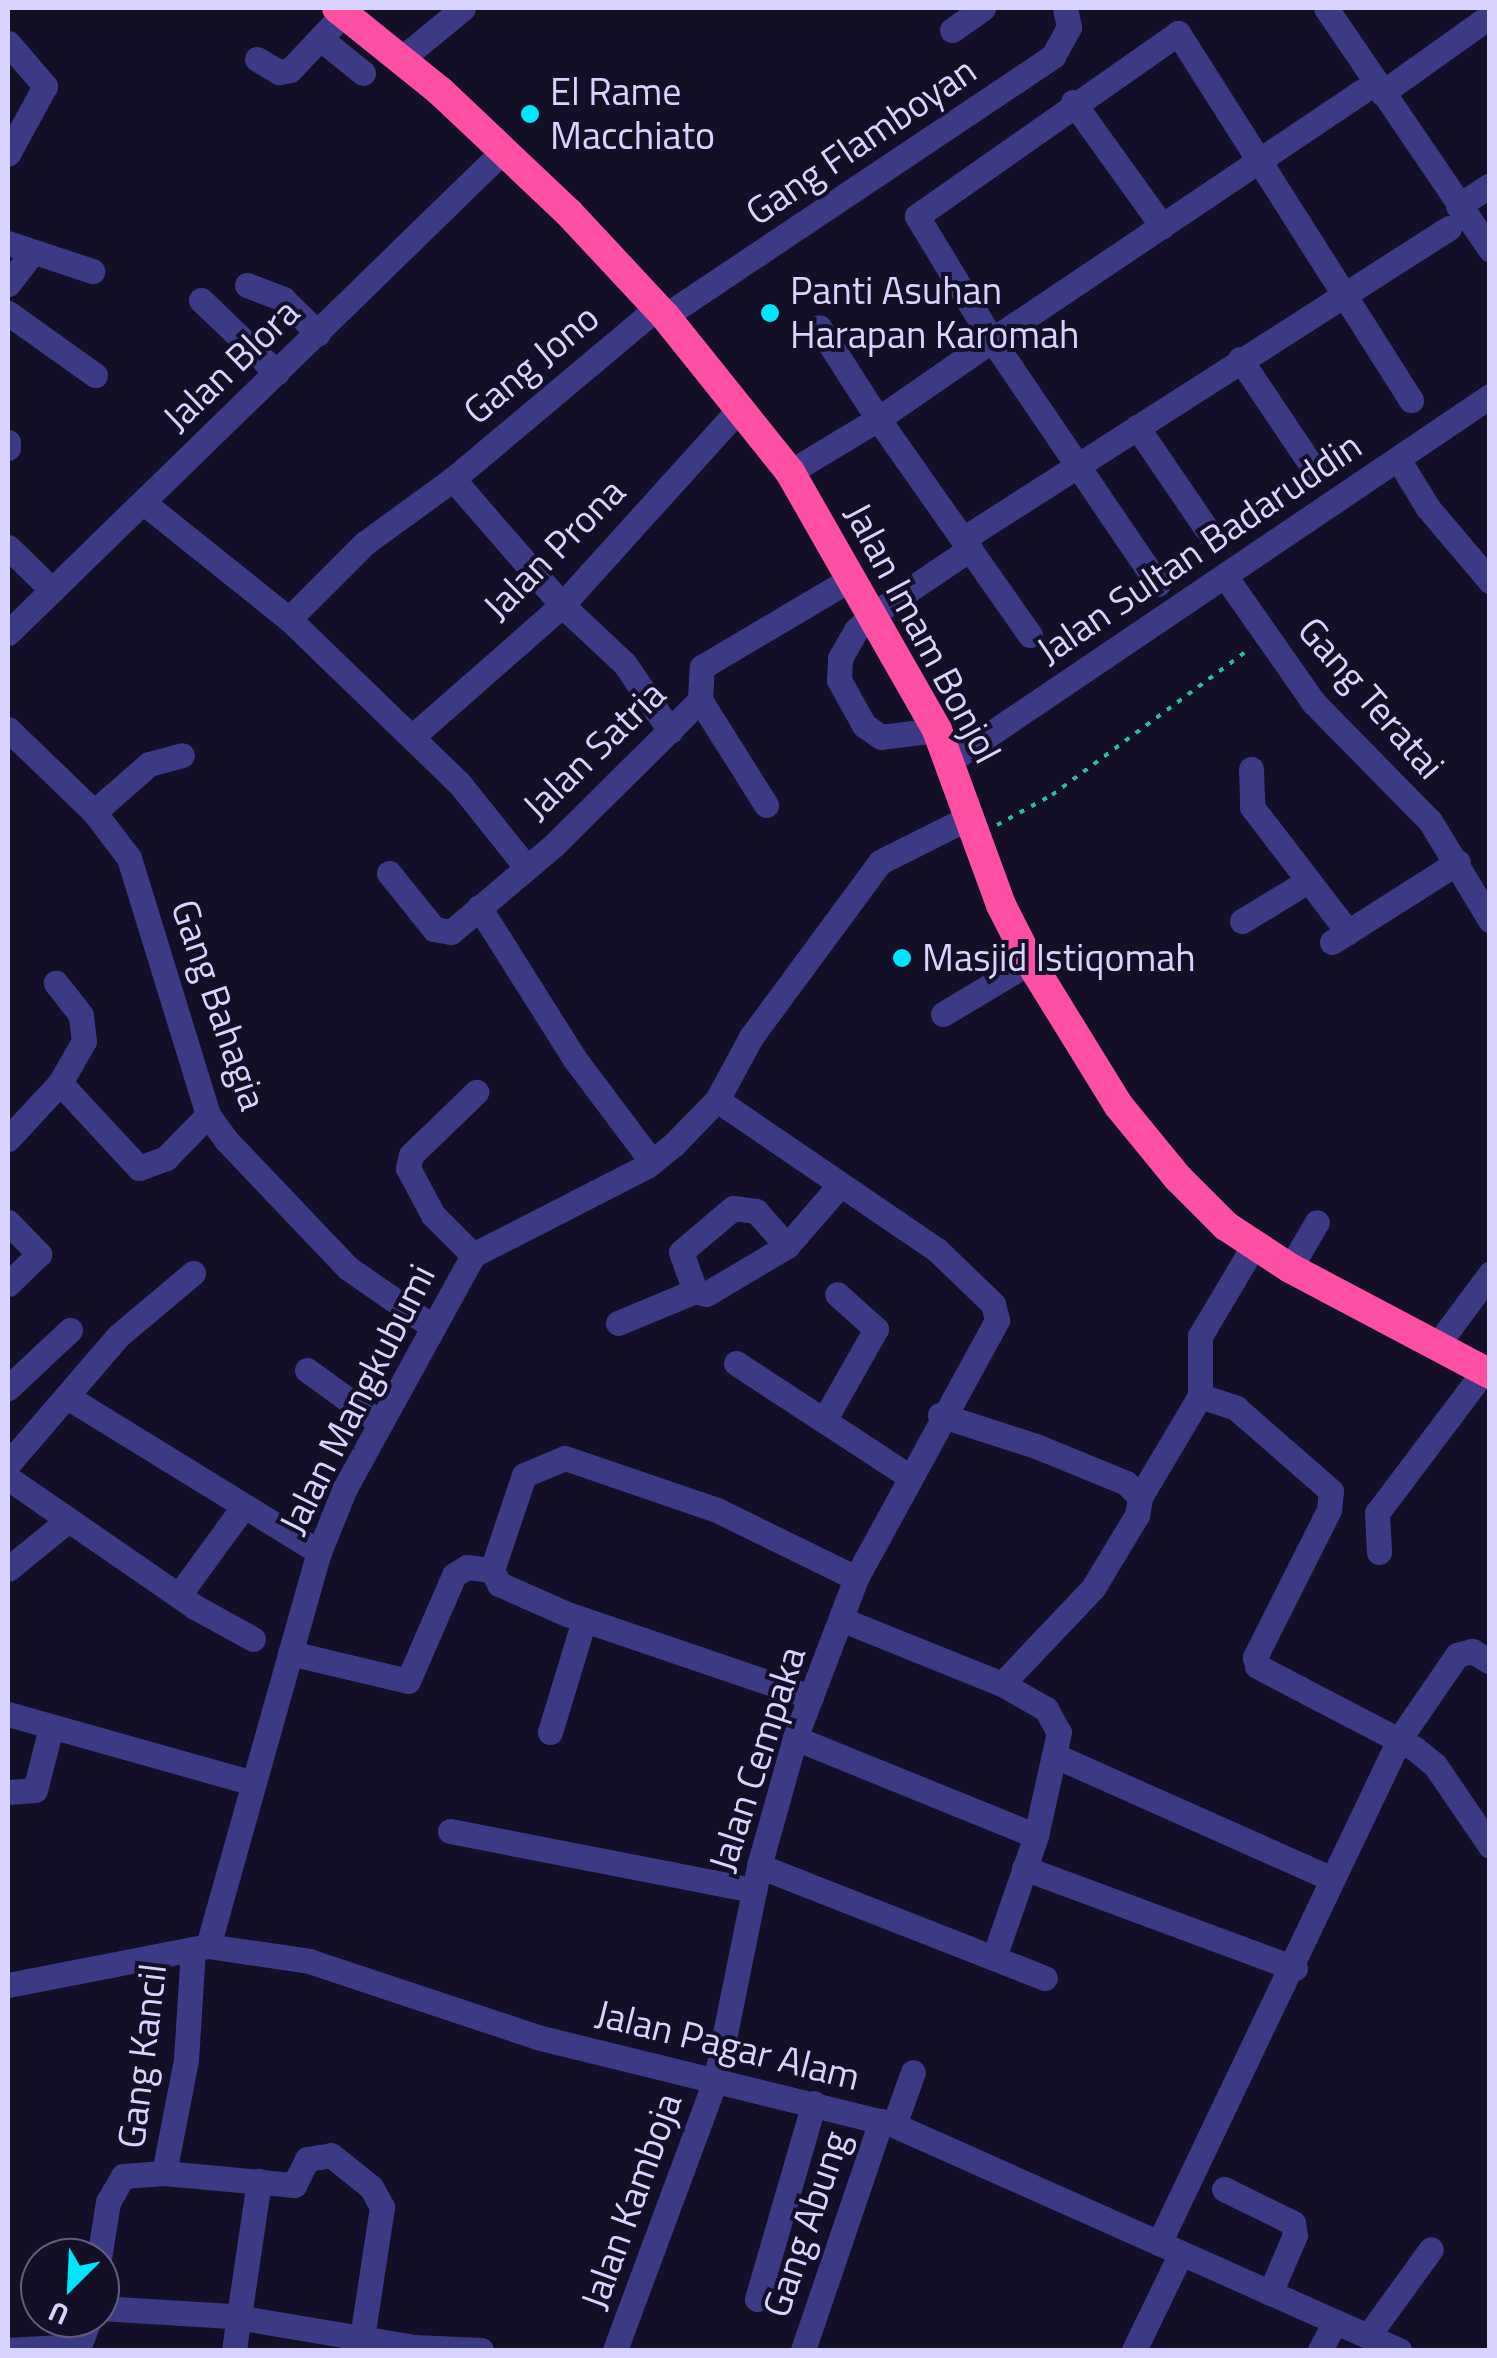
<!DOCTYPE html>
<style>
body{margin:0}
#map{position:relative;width:1497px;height:2358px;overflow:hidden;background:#130f26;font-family:"Titillium Web",sans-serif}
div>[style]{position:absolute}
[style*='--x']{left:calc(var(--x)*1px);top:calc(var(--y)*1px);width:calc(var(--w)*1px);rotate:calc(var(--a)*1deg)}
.path>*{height:4px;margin-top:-2px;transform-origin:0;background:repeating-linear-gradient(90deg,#2fb8b0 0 5px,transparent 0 13px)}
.minor>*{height:25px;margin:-12.5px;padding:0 12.5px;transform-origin:12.5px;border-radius:12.5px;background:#3d3a85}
.highway>*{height:30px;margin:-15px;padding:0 15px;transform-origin:15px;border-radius:15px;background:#ff4fa3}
.dots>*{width:28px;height:28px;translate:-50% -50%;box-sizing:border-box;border:5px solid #130f26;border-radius:50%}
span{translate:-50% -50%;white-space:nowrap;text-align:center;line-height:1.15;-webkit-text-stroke:8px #130f26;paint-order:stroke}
.poi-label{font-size:38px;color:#d9d4ff}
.left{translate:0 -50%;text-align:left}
.street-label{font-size:38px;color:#d9d4ff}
.frame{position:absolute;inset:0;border:10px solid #d9d4ff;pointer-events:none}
.north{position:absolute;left:20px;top:2238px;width:100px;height:100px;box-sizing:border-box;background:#130f26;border:2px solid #625e7d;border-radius:50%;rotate:204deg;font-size:28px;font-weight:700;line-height:40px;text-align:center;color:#d9d4ff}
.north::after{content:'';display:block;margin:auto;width:35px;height:45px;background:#00e5ff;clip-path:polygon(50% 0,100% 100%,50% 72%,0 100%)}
</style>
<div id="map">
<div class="path">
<div style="--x:997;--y:825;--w:63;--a:-28.6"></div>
<div style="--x:1052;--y:795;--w:247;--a:-36.5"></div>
</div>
<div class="minor">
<div style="--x:1326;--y:8;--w:292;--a:55.8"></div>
<div style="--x:952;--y:30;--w:38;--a:-35"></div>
<div style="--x:321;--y:39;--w:54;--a:39"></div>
<div style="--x:8;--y:43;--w:57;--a:49.3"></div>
<div style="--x:45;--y:86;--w:77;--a:118.6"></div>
<div style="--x:257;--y:59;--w:26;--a:31"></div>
<div style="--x:279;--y:72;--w:11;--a:-10"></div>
<div style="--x:290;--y:70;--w:79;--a:-46.5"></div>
<div style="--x:401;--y:59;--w:80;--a:-39.4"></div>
<div style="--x:1382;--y:93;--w:133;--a:-35.5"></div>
<div style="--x:1073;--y:102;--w:153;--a:54.3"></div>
<div style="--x:1458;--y:206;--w:38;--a:-33"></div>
<div style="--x:8;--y:243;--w:89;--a:18.4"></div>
<div style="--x:8;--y:284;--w:37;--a:-52"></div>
<div style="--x:247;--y:285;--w:39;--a:21"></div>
<div style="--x:283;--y:299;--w:49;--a:44.2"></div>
<div style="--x:201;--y:300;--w:105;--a:43.8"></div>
<div style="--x:8;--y:313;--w:107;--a:35.5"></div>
<div style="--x:665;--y:316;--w:467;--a:-33.8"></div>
<div style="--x:1053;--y:56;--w:33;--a:-61"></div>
<div style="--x:1069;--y:27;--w:19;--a:-102"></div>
<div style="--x:1240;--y:359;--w:133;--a:56.1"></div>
<div style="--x:1137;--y:427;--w:122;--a:55.7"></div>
<div style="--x:8;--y:442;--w:6;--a:90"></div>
<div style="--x:1398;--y:459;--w:57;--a:58.5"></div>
<div style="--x:1428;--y:508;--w:96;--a:49.7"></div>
<div style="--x:790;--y:472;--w:103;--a:-31.1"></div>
<div style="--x:878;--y:419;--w:109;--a:-122.7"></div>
<div style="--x:453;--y:479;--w:167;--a:49.1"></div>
<div style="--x:562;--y:605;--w:86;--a:43.1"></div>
<div style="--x:625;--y:664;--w:81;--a:56.1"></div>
<div style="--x:144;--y:503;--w:186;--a:38.7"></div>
<div style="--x:289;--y:619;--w:236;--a:44"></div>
<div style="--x:459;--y:783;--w:107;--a:51.4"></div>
<div style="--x:963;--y:539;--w:577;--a:-32.62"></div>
<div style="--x:8;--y:547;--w:62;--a:44.3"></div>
<div style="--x:1225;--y:576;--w:155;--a:55"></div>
<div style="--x:1314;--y:703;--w:165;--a:45.5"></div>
<div style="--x:1430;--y:821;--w:116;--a:58.8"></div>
<div style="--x:1158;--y:584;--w:295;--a:-124.2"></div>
<div style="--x:992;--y:340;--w:447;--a:-33.9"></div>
<div style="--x:289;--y:619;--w:107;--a:-45"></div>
<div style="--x:365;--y:543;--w:109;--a:-36"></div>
<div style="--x:453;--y:479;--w:268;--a:-40"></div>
<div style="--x:8;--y:633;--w:692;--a:-44.24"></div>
<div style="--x:1030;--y:635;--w:264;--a:-125.1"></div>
<div style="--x:878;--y:419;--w:139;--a:-34.7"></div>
<div style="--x:992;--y:340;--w:145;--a:-121.2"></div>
<div style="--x:917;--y:216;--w:319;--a:-35"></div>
<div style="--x:1178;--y:33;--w:435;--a:57.6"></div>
<div style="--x:700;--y:700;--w:124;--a:57.8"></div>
<div style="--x:8;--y:729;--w:120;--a:44"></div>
<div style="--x:94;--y:812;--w:58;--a:52.7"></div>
<div style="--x:129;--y:858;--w:269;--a:72.9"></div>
<div style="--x:208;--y:1115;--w:31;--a:54"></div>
<div style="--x:226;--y:1140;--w:177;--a:46.4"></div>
<div style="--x:348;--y:1268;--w:100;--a:34.8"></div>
<div style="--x:937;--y:730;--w:56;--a:172.9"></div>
<div style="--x:881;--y:737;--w:21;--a:-145"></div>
<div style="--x:864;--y:725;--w:51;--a:-119.1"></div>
<div style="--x:839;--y:680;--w:22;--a:-87"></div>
<div style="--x:840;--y:658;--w:32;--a:-60"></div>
<div style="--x:856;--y:630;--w:25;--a:-42"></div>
<div style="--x:875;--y:613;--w:115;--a:-34"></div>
<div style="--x:412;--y:737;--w:200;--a:-41.3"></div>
<div style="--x:562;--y:605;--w:267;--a:-47.9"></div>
<div style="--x:950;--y:761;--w:652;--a:-34.06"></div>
<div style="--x:1251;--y:769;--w:38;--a:88"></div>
<div style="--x:1252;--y:807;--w:158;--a:52.5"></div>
<div style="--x:94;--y:812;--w:73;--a:-41.1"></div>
<div style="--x:149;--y:764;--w:34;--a:-15"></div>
<div style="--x:389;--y:873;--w:72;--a:51.2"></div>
<div style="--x:434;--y:929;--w:17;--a:10"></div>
<div style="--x:451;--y:932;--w:136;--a:-40.2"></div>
<div style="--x:555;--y:844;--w:204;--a:-44.8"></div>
<div style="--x:700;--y:700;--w:33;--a:-87"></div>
<div style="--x:702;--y:667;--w:174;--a:-30.7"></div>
<div style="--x:479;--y:907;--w:178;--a:57.8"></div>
<div style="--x:574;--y:1058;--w:130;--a:53.1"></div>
<div style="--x:1242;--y:921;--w:77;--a:-31.2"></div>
<div style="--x:1332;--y:942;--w:149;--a:-32.4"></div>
<div style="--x:943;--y:1014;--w:101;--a:-30.9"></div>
<div style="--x:60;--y:1083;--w:116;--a:47.1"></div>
<div style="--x:139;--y:1168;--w:29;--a:-20"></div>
<div style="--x:166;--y:1158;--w:60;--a:-45.7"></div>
<div style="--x:8;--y:1139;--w:76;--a:-47.1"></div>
<div style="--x:60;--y:1083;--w:48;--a:-60.3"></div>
<div style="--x:84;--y:1041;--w:26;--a:-97"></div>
<div style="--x:81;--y:1015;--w:41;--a:-128"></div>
<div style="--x:8;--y:1222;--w:45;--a:45.9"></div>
<div style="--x:39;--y:1254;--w:43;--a:135.9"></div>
<div style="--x:787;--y:1246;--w:94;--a:149.3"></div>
<div style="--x:706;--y:1294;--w:11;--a:-165"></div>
<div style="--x:695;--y:1291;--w:41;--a:-109.7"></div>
<div style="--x:681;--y:1252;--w:68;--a:-40.2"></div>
<div style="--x:733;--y:1208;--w:23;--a:7"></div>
<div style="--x:756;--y:1211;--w:47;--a:48.5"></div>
<div style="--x:787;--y:1246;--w:79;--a:-49.1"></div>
<div style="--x:473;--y:1255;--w:57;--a:-135"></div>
<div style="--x:433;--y:1215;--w:53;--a:-118"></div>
<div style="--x:408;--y:1168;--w:13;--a:-77"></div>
<div style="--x:411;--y:1155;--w:91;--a:-44.1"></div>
<div style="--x:1290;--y:1268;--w:53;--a:-59.6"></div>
<div style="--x:618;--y:1323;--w:83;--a:-22.6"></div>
<div style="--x:1437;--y:1345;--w:89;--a:-53.3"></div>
<div style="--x:736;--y:1363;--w:207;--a:33.2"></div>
<div style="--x:307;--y:1370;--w:90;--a:36"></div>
<div style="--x:8;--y:1388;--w:85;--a:-43.1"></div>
<div style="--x:1200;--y:1396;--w:38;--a:18"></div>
<div style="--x:1236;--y:1408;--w:126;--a:41.1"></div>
<div style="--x:1331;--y:1491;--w:19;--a:96"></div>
<div style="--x:1329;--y:1510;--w:165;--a:116.7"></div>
<div style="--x:1255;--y:1657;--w:9;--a:77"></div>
<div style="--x:1257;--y:1666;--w:177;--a:27.6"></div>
<div style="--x:1414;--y:1748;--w:27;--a:39"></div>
<div style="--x:1435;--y:1765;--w:98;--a:55.8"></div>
<div style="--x:1200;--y:1396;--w:60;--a:-90"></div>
<div style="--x:1200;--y:1336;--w:106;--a:-59.3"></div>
<div style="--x:69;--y:1398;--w:294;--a:31.6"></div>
<div style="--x:940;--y:1415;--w:101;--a:17.9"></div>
<div style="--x:1036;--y:1446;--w:97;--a:22.3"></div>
<div style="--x:1126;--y:1483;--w:20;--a:45"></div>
<div style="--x:1140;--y:1497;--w:18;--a:99"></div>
<div style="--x:1137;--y:1515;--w:85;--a:121.1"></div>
<div style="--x:1093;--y:1588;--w:132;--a:133.5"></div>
<div style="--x:826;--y:1417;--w:101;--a:-60.4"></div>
<div style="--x:876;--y:1329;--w:52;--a:-138.1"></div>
<div style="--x:8;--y:1464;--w:169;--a:-49.3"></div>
<div style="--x:118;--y:1336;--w:98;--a:-40"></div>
<div style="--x:8;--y:1478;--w:227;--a:34.6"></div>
<div style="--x:195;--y:1607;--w:66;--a:28.9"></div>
<div style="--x:1140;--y:1497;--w:117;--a:-59.3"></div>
<div style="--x:1379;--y:1552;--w:39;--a:-93"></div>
<div style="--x:1377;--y:1513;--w:178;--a:-53"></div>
<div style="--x:8;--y:1569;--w:76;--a:-39.1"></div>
<div style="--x:179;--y:1595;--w:110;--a:-53.9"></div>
<div style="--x:843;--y:1620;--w:171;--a:21.9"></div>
<div style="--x:1002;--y:1684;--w:51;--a:29.6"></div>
<div style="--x:1046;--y:1709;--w:26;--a:61"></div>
<div style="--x:1059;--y:1732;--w:107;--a:102.5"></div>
<div style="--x:1036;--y:1836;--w:128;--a:109.1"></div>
<div style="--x:290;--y:1653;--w:121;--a:13.3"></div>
<div style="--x:408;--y:1681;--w:116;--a:-66.5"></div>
<div style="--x:454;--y:1575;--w:15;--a:-32"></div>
<div style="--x:467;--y:1567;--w:25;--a:7"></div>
<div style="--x:811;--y:1697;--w:258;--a:-161.2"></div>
<div style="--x:567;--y:1614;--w:74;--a:-156.2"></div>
<div style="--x:499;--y:1584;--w:16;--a:-117"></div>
<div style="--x:492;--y:1570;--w:100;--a:-71.4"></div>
<div style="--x:524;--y:1475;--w:44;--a:-22.5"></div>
<div style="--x:565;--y:1458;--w:161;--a:18.9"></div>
<div style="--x:717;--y:1510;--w:155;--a:26.1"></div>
<div style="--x:8;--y:1714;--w:251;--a:15.7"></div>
<div style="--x:550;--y:1732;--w:117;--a:-73.1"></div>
<div style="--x:795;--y:1738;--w:260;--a:22.1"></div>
<div style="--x:1058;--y:1757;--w:298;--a:24"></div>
<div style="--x:8;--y:1792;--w:27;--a:-4"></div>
<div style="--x:35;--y:1790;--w:65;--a:-75.7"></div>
<div style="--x:450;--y:1831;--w:310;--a:11"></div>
<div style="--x:759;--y:1866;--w:307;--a:21.4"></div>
<div style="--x:1024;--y:1868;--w:289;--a:20.3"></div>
<div style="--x:208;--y:1946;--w:409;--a:-74.3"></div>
<div style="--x:319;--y:1552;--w:69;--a:-67.9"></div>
<div style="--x:345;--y:1488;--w:266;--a:-61.2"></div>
<div style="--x:473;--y:1255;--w:195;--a:-27.1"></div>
<div style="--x:647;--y:1166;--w:35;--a:-39"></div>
<div style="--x:674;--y:1144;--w:62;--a:-45.7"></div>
<div style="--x:717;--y:1100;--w:72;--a:-61.6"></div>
<div style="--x:751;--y:1037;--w:217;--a:-53.6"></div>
<div style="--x:880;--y:862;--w:101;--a:-26.6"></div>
<div style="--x:8;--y:1985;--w:204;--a:-11"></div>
<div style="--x:208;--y:1946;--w:102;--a:8.4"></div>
<div style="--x:309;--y:1961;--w:240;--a:18.4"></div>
<div style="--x:537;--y:2037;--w:368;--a:13.8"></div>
<div style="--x:894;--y:2125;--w:553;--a:24.02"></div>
<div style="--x:894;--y:2125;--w:56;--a:-70.3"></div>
<div style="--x:164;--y:2173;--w:115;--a:-79"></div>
<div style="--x:186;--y:2060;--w:111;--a:-86.4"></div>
<div style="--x:1224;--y:2189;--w:77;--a:26.2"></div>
<div style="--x:1293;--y:2223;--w:12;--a:81"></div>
<div style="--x:1295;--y:2235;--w:63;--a:113.3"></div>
<div style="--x:1159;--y:2243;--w:560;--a:-64.49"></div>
<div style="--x:1400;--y:1738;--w:101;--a:-55.5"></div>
<div style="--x:1457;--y:1655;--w:16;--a:-15"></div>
<div style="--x:1472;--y:1651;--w:21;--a:31"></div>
<div style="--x:99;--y:2258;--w:57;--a:-80.9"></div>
<div style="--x:108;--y:2202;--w:30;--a:-60"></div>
<div style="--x:123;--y:2176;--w:41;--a:-4.2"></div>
<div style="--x:164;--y:2173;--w:131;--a:5.3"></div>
<div style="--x:294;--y:2185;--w:29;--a:-63"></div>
<div style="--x:307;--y:2159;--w:24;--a:-9"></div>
<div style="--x:331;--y:2155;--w:51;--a:38.7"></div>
<div style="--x:371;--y:2187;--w:23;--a:61"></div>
<div style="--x:382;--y:2207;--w:145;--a:98.7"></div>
<div style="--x:757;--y:2299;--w:204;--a:-73.8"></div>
<div style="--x:100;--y:2308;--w:131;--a:3.5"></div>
<div style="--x:231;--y:2316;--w:186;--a:9.6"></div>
<div style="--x:414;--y:2347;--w:67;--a:2.6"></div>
<div style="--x:1368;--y:2336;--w:107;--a:-54.1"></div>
<div style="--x:8;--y:2350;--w:71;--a:-3.2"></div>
<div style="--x:79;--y:2346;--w:30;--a:-69"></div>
<div style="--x:234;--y:2350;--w:171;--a:-81.6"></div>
<div style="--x:615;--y:2350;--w:290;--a:-69.6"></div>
<div style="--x:716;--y:2078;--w:216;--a:-78.5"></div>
<div style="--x:759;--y:1866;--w:133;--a:-74.3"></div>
<div style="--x:795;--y:1738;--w:171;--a:-69.1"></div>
<div style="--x:856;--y:1578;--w:294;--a:-61.3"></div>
<div style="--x:997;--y:1320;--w:16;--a:-104"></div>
<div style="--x:993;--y:1304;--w:78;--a:-136"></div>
<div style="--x:937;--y:1250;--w:266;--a:-145.7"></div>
<div style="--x:803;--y:2350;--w:242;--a:-71.2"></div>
<div style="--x:1134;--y:2350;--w:108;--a:-64.1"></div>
<div style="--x:1320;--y:2350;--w:32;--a:-62"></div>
</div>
<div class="highway">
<div style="--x:337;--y:8;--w:132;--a:38.9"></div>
<div style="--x:440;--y:91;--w:178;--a:43.4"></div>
<div style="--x:569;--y:213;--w:141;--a:47"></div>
<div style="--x:665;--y:316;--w:200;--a:51.3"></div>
<div style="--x:790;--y:472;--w:297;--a:60.3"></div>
<div style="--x:937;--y:730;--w:186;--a:69.9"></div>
<div style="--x:1001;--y:905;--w:64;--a:63"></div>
<div style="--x:1030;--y:962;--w:169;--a:58.3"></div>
<div style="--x:1119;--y:1106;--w:93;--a:50.7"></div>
<div style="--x:1178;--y:1178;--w:68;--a:45"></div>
<div style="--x:1226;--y:1226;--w:77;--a:33.3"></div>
<div style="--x:1290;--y:1268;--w:226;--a:27.9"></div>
</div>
<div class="dots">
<div style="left:530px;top:114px;background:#00e5ff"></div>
<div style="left:770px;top:313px;background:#00e5ff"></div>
<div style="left:902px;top:958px;background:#00e5ff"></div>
</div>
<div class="poi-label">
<span class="left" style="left:550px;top:114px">El Rame<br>Macchiato</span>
<span class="left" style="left:790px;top:313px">Panti Asuhan<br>Harapan Karomah</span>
<span class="left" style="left:922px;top:958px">Masjid Istiqomah</span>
</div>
<div class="street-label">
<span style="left:861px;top:141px;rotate:-34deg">Gang Flamboyan</span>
<span style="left:531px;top:364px;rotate:-40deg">Gang Jono</span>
<span style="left:231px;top:365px;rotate:-44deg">Jalan Blora</span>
<span style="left:1199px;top:548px;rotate:-34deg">Jalan Sultan Badaruddin</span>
<span style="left:554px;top:549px;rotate:-45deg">Jalan Prona</span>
<span style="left:923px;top:633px;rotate:62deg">Jalan Imam Bonjol</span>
<span style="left:1371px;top:698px;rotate:49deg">Gang Teratai</span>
<span style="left:594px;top:750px;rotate:-44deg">Jalan Satria</span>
<span style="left:219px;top:1005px;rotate:71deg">Gang Bahagia</span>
<span style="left:357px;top:1399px;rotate:-63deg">Jalan Mangkubumi</span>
<span style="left:757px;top:1759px;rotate:-72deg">Jalan Cempaka</span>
<span style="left:728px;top:2045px;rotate:14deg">Jalan Pagar Alam</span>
<span style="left:142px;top:2056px;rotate:-83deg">Gang Kancil</span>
<span style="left:631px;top:2201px;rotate:-70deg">Jalan Kamboja</span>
<span style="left:806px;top:2224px;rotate:-71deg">Gang Abung</span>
</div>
<div class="frame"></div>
<div class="north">U</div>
</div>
